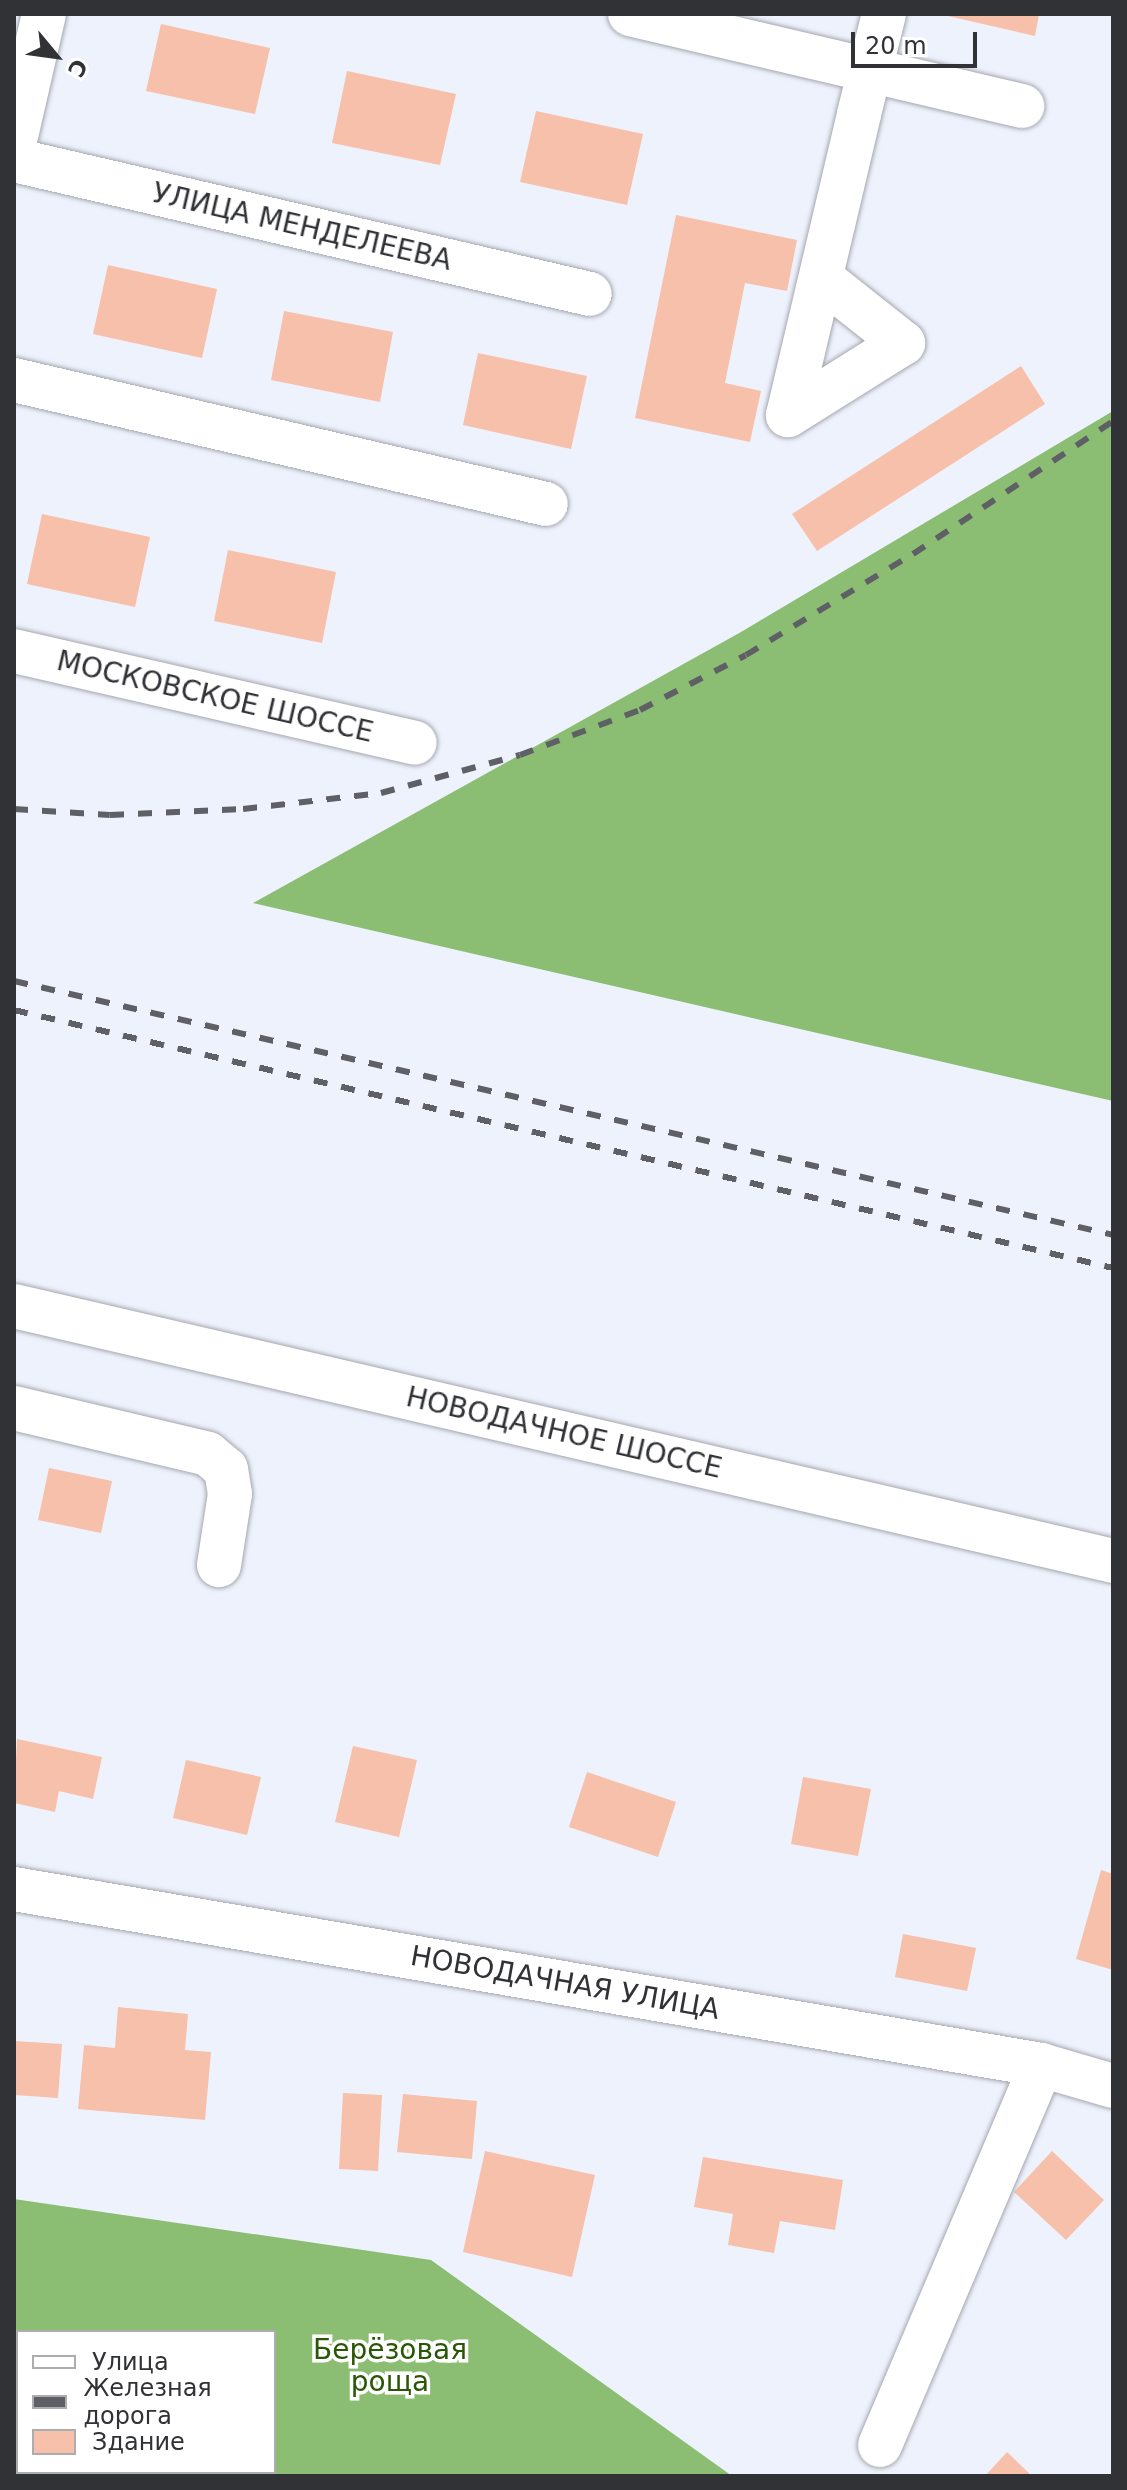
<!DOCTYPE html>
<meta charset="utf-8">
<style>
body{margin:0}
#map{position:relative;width:1127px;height:2490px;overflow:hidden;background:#eef2fc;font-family:"DejaVu Sans",sans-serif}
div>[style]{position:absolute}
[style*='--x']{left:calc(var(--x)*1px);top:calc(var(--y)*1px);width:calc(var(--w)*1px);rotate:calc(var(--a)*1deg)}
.forest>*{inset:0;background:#8bbe72}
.building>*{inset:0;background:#f7c0aa}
.roads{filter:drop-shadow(0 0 2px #a4a7b0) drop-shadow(0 0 2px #a4a7b0)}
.minor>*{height:44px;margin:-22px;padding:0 22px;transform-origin:22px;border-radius:22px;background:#fff}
.rail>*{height:6px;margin-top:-3px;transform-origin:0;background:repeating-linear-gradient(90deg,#5e6065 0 14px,transparent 0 28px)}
span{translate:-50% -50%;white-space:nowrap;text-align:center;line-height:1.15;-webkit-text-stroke:7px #fff;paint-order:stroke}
.street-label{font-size:28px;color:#313236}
.park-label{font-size:28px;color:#295706}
.frame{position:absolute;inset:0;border:16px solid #313236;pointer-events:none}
.legend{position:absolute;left:16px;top:2330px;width:260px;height:144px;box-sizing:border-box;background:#fff;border:2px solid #adadaf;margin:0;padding:10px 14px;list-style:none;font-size:24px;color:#313236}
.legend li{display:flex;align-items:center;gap:16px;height:40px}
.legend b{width:40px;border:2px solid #adadaf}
.north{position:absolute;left:16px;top:16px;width:80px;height:80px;-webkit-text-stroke:6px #fff;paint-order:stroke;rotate:119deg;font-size:22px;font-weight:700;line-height:32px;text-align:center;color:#313236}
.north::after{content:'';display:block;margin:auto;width:28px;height:36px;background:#313236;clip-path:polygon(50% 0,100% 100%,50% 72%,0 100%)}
.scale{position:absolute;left:851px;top:32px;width:126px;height:36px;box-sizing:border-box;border:4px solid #313236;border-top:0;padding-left:10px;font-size:24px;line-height:28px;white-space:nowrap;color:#313236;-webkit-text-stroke:6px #fff;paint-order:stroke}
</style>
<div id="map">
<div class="forest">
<div style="clip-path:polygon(1113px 411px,1113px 1101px,253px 903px,741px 632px)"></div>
<div style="clip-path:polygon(evenodd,14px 2199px,431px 2260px,732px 2476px,14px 2476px,14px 2199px,18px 2332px,274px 2332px,274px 2472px,18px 2472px,18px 2332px)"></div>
</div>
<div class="building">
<div style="clip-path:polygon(939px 14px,1039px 14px,1035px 36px)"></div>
<div style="clip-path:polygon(161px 24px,270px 48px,255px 114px,146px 91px)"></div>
<div style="clip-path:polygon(347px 71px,456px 94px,440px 165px,332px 143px)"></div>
<div style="clip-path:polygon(536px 111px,643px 134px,627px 205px,520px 182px)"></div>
<div style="clip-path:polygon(676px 215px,797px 240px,787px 291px,745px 283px,725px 383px,761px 391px,750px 442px,635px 418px)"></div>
<div style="clip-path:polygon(108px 265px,217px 289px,202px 358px,93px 334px)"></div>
<div style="clip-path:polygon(284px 311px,393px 332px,380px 402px,271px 380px)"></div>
<div style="clip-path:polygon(478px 353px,587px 376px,571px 449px,463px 425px)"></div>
<div style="clip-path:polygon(1021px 366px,1045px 404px,817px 551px,792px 514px)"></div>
<div style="clip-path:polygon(42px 514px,150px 537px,135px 607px,27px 584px)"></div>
<div style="clip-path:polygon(228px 550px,336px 572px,322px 643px,214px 621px)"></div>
<div style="clip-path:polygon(49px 1468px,112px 1481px,101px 1533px,38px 1520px)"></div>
<div style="clip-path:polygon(17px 1739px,102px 1757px,93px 1799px,59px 1791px,55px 1812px,14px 1803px)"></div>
<div style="clip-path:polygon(353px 1746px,417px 1760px,399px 1837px,335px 1822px)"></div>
<div style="clip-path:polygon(186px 1760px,261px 1777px,247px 1835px,173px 1818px)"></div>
<div style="clip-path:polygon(587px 1772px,676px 1802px,658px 1857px,569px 1827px)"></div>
<div style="clip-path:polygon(803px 1777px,871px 1789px,858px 1856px,791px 1844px)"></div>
<div style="clip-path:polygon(1101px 1870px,1113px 1874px,1113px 1970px,1076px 1959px)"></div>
<div style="clip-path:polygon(903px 1934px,976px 1948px,967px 1991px,895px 1977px)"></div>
<div style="clip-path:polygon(118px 2007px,188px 2014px,185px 2050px,211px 2052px,205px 2120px,78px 2109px,84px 2045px,115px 2048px)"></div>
<div style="clip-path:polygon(14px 2041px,62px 2044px,58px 2098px,14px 2095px)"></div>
<div style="clip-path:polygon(343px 2093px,382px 2095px,378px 2171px,339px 2169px)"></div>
<div style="clip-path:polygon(403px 2094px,477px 2101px,472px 2159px,397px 2152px)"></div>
<div style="clip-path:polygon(485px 2151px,595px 2175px,572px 2277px,463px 2252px)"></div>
<div style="clip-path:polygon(1052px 2151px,1104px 2200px,1066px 2240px,1014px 2192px)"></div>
<div style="clip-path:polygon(703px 2157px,843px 2180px,835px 2230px,780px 2221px,774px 2253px,728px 2245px,733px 2214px,694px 2207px)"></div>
<div style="clip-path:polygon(1007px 2452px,1032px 2476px,985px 2476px)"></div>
</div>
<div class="roads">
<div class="minor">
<div style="--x:630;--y:14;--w:403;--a:13.2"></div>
<div style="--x:14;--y:145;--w:134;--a:-77.1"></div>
<div style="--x:14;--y:160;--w:591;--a:13.1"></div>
<div style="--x:821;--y:278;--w:105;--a:38.4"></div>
<div style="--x:903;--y:343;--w:136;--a:147.9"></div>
<div style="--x:788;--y:415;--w:309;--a:-76.7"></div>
<div style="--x:859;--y:114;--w:103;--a:-76"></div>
<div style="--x:14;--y:380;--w:546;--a:13.12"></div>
<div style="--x:14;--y:651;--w:411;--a:12.9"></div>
<div style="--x:14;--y:1306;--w:1128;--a:13.06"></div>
<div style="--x:14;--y:1408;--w:199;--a:13.3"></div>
<div style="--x:208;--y:1454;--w:23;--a:40"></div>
<div style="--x:226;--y:1469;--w:25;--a:81"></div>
<div style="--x:230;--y:1494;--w:72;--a:98.8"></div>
<div style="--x:14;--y:1889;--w:1042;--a:9.72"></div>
<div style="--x:1041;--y:2065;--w:75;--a:16.3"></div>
<div style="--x:880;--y:2445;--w:413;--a:-67"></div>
</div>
</div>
<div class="rail">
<div style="--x:14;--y:809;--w:96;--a:3.6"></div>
<div style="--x:110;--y:815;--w:133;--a:-2.6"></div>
<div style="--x:243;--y:809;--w:139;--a:-6.6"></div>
<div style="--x:381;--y:793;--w:144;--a:-15.3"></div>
<div style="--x:520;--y:755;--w:128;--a:-20.6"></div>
<div style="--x:640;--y:710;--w:119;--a:-27.4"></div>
<div style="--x:746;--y:655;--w:195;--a:-31.2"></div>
<div style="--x:913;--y:554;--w:240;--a:-33.6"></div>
<div style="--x:14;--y:981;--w:1128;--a:13.01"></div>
<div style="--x:14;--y:1010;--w:1129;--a:13.21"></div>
</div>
<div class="street-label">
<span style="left:302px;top:227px;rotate:13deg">УЛИЦА МЕНДЕЛЕЕВА</span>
<span style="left:215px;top:697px;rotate:13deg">МОСКОВСКОЕ ШОССЕ</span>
<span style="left:564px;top:1433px;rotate:13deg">НОВОДАЧНОЕ ШОССЕ</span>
<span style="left:565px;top:1983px;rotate:10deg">НОВОДАЧНАЯ УЛИЦА</span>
</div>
<div class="park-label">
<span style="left:390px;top:2366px">Берёзовая<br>роща</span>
</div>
<div class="frame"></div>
<ul class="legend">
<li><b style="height:10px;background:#fff"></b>Улица</li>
<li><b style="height:10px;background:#5e6065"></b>Железная дорога</li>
<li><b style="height:22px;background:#f7c0aa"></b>Здание</li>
</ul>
<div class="north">С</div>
<div class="scale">20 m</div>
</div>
